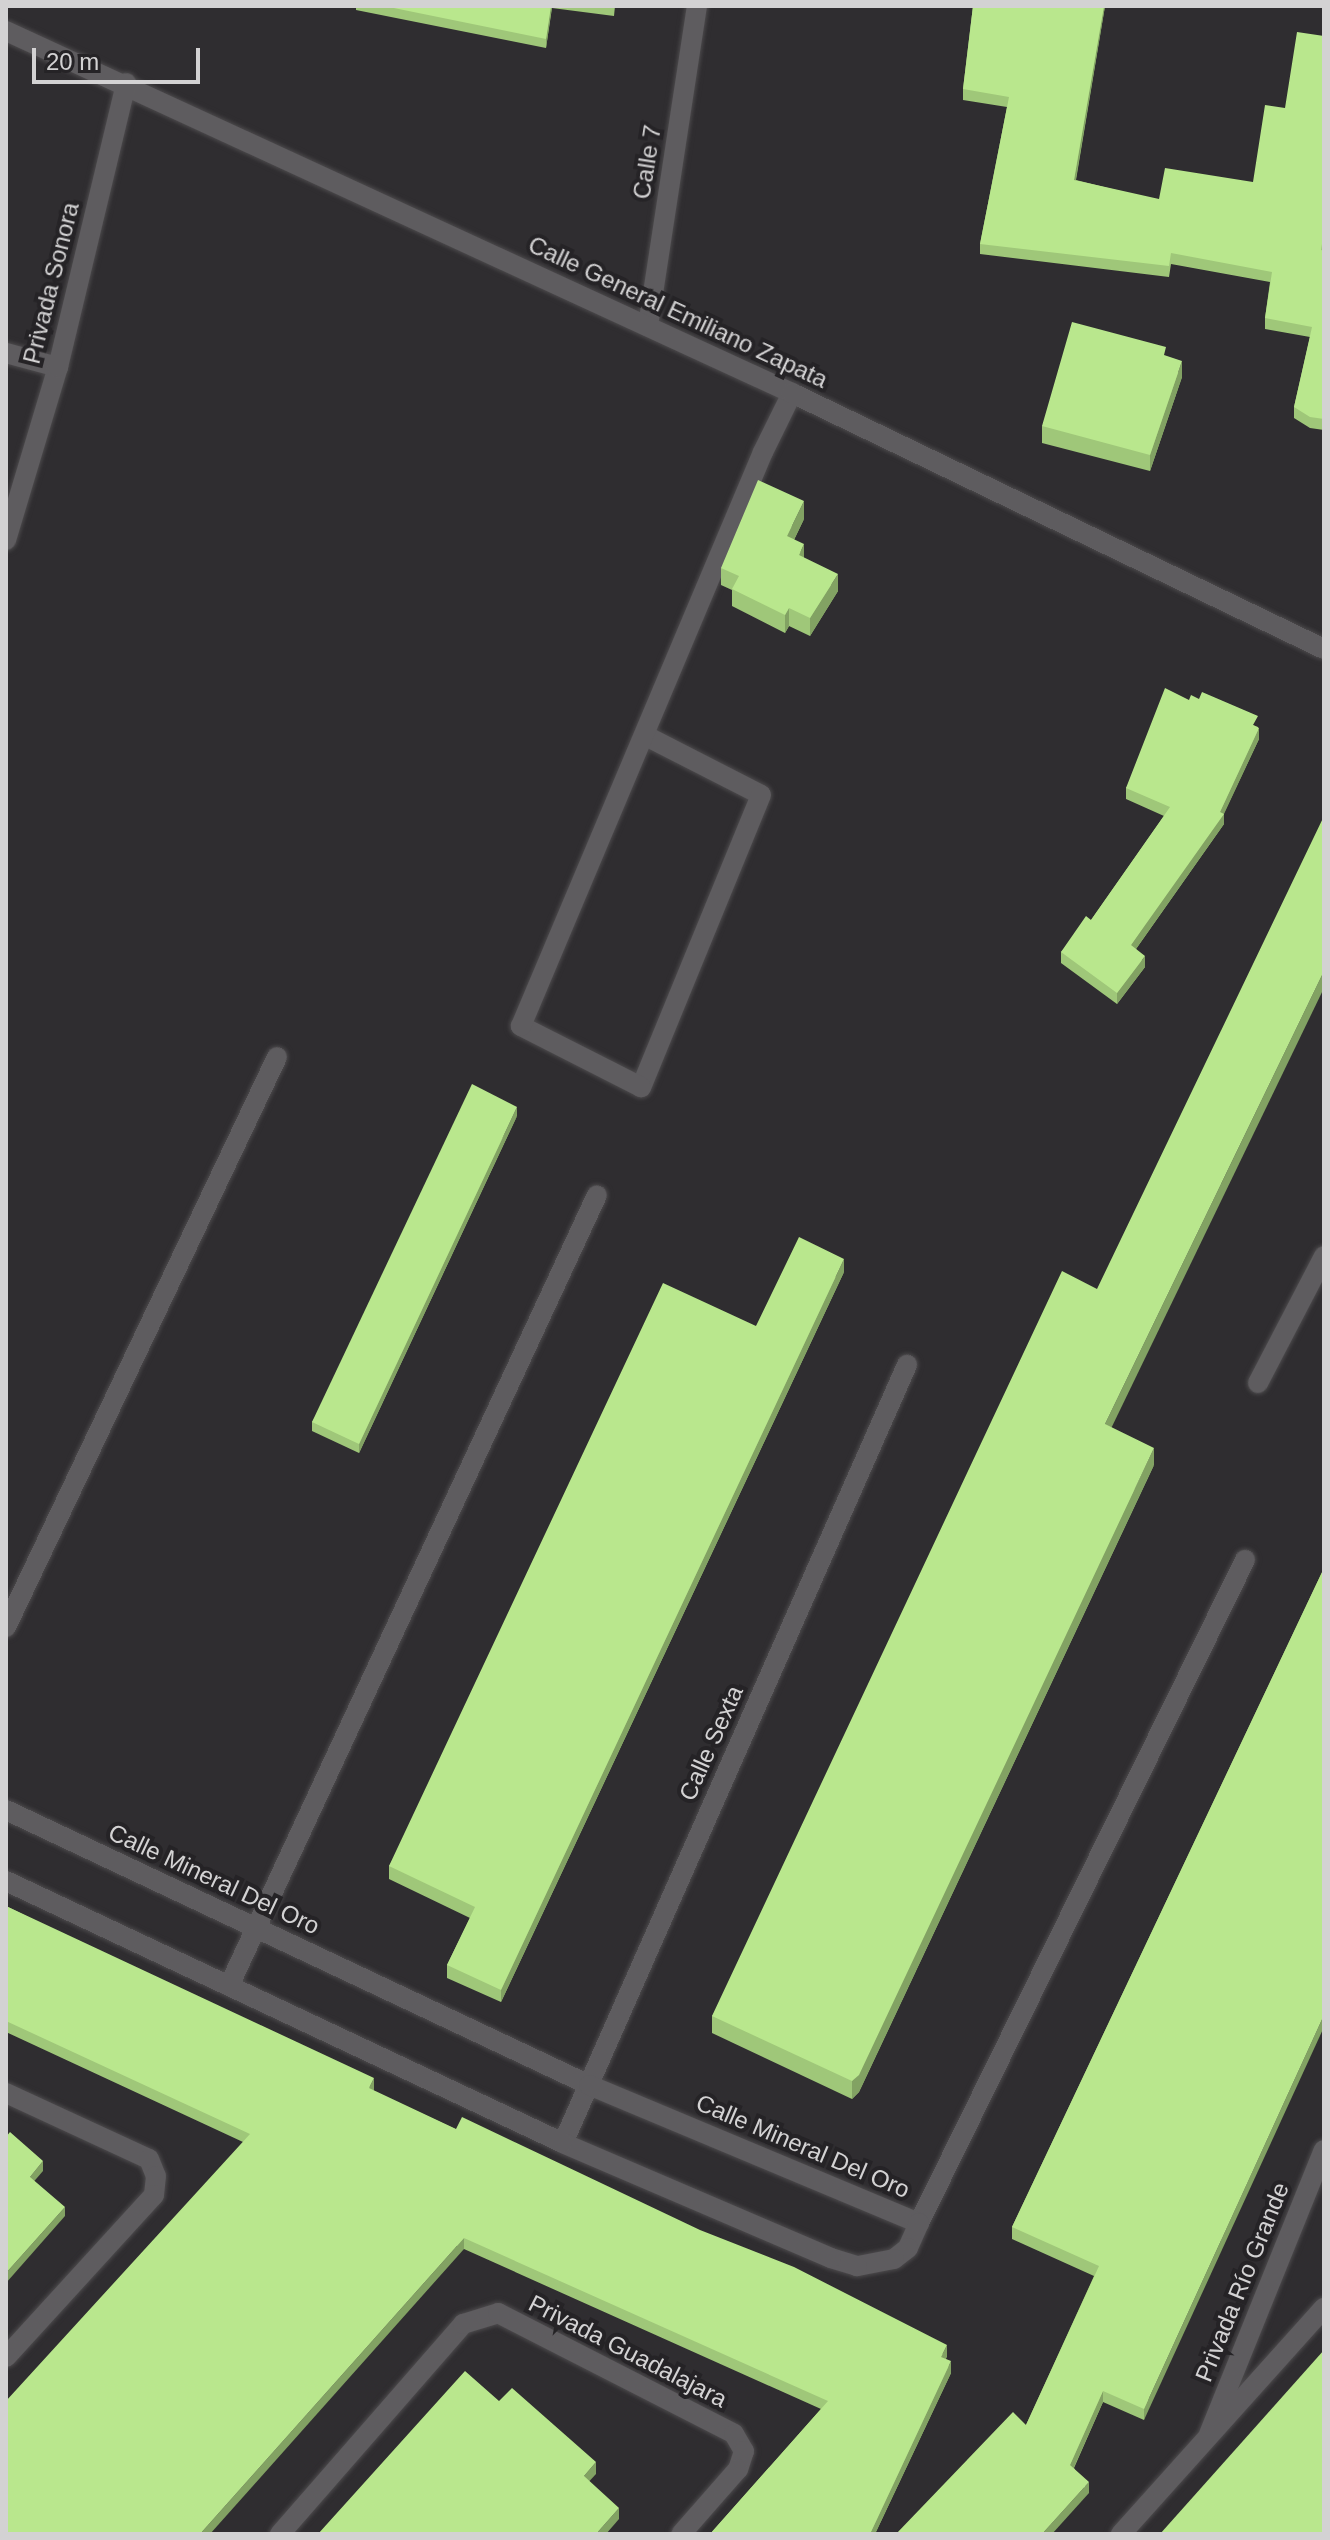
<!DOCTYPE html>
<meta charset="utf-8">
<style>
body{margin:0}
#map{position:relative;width:1330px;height:2540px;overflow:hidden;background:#2f2d30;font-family:Helvetica,sans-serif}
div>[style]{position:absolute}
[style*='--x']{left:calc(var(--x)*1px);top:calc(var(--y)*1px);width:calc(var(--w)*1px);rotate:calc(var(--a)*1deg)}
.roads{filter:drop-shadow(0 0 2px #4c4a4c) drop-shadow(0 0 2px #4c4a4c)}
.service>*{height:20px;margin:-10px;padding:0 10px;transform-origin:10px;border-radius:10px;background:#5e5c5f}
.minor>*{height:20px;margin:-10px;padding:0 10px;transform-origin:10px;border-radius:10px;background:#5e5c5f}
.tertiary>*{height:20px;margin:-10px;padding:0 10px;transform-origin:10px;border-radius:10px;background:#5e5c5f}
.wall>*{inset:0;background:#9fc779}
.shaded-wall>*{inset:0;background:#82a263}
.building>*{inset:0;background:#b9e78d}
span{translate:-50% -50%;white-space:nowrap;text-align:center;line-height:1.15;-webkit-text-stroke:8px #252326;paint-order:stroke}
.street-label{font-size:24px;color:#d3d2d3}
.frame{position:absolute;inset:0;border:8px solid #d3d2d3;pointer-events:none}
.scale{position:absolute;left:32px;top:48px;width:168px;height:36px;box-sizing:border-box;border:4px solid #d3d2d3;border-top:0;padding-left:10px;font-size:24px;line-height:28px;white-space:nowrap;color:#d3d2d3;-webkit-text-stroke:6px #252326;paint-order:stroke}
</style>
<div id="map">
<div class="roads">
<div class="service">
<div style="--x:644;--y:735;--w:131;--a:27.1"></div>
<div style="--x:761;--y:795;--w:316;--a:112.3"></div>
<div style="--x:641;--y:1087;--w:135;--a:-153.1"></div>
<div style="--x:521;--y:1026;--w:623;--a:-67.14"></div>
<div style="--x:763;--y:452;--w:66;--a:-63.8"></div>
</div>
<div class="minor">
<div style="--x:648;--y:326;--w:324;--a:-81.3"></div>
<div style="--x:6;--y:353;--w:54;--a:15.1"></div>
<div style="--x:1258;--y:1383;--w:143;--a:-62.5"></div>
<div style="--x:6;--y:1627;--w:631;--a:-64.57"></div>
<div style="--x:229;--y:1986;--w:872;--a:-65.05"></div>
<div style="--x:6;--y:2093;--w:157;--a:24.8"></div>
<div style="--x:149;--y:2159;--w:18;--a:68"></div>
<div style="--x:156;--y:2176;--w:19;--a:96"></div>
<div style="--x:154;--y:2195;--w:219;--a:132.4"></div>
<div style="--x:563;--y:2143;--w:851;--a:-66.15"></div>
<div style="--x:919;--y:2223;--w:739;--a:-63.82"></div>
<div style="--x:1209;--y:2434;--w:306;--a:-68"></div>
<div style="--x:280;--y:2534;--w:279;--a:-48.9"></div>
<div style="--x:463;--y:2324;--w:37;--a:-17"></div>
<div style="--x:498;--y:2313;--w:265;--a:27.1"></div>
<div style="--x:734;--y:2434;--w:20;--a:60"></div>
<div style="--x:744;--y:2451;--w:19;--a:108"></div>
<div style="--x:738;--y:2469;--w:86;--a:131.2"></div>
<div style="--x:1121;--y:2534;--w:304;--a:-48.1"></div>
</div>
<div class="tertiary">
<div style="--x:6;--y:31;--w:865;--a:24.73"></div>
<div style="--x:792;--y:393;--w:590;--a:25.7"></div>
<div style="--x:6;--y:540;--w:181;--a:-73.3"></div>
<div style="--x:58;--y:367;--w:292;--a:-76.5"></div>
<div style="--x:6;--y:1810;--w:645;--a:25.25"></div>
<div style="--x:589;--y:2085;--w:358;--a:22.7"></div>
<div style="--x:919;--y:2223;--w:27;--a:114"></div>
<div style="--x:908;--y:2248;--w:18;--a:142"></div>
<div style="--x:894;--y:2259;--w:38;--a:169"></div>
<div style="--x:857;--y:2266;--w:27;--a:-163"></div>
<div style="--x:831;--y:2258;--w:292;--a:-156.8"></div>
<div style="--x:563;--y:2143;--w:616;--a:-154.81"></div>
</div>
</div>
<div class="wall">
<div style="clip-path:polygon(356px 6px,615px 6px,614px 16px,552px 8px,546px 48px,356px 10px)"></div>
<div style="clip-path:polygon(973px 6px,1105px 6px,1076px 180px,1324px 242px,1323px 250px,1324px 251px,1324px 430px,1310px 428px,1294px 418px,1294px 407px,1310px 337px,1265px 329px,1265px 318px,1270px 282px,1171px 264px,1169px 277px,980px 254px,980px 244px,1007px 107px,963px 100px,963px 89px)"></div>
<div style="clip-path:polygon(1166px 356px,1182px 377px,1150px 471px,1042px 443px,1042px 426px)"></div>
<div style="clip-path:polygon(804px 519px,794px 540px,804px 558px,838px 591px,810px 636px,789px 626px,785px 633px,732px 606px,732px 590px,721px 585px,721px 568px)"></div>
<div style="clip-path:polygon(1189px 700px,1258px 727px,1259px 739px,1224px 813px,1224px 824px,1136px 949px,1145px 967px,1117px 1004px,1061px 963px,1061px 952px,1091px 920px,1164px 816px,1126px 799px,1126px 788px)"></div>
<div style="clip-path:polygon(517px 1116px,359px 1453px,312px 1431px,312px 1422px)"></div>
<div style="clip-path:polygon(844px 1272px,501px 2002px,447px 1978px,447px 1965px,470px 1918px,389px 1879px,389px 1866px,756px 1326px)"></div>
<div style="clip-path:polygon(1154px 1465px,859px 2092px,852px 2099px,712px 2033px,712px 2016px)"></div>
<div style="clip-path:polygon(1324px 1568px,1144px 2420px,1103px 2402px,1074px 2468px,1089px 2493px,1026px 2425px,1094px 2276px,1012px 2239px,1012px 2227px)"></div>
<div style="clip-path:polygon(6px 1906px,374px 2089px,373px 2091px,947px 2356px,946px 2359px,951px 2373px,875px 2534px,710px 2534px,821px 2409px,464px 2249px,243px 2142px,6px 2032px)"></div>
</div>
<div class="shaded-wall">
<div style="clip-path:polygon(551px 6px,552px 6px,546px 48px,546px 39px)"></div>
<div style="clip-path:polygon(1104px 6px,1105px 6px,1074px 190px,1074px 180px)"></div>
<div style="clip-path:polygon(1182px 361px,1182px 377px,1150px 471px,1150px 455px)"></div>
<div style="clip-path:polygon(804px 501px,804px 519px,787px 554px,787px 536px)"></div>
<div style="clip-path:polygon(804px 544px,804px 562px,799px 555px)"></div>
<div style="clip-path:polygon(838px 574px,838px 591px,810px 636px,810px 618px)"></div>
<div style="clip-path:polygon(789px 608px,789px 626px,785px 633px,785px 615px)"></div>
<div style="clip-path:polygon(1259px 728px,1259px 739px,1224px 814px,1224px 824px,1131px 956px,1131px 945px,1220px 812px)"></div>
<div style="clip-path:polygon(1145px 956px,1145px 967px,1117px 1004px,1117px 993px)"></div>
<div style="clip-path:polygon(1324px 971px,1324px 988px,1105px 1441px,1105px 1424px)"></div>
<div style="clip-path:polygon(517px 1107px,517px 1116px,359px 1453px,359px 1444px)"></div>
<div style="clip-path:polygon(844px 1259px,844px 1272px,501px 2002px,501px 1990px)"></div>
<div style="clip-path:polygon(1154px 1448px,1154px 1465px,859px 2092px,852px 2099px,852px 2081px)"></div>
<div style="clip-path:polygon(1324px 2015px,1324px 2027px,1144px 2420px,1144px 2409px)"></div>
<div style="clip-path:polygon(374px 2078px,374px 2089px,369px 2100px,369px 2088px)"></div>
<div style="clip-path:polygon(43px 2161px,43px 2171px,30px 2186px,30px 2177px)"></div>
<div style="clip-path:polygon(65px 2207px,65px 2216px,6px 2283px,6px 2273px)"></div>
<div style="clip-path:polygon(464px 2238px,464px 2249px,210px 2534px,200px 2534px)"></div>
<div style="clip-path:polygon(947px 2345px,947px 2356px,941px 2368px,941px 2357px)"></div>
<div style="clip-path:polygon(951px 2361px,951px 2373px,875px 2534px,870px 2534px)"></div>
<div style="clip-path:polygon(1103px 2391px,1103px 2402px,1070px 2476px,1070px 2465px)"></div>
<div style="clip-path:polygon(596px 2462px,596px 2474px,584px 2487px,584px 2476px)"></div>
<div style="clip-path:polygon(1089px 2482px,1089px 2493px,1052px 2534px,1042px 2534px)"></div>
<div style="clip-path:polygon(619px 2508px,619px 2519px,606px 2534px,596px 2534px)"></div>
</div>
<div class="building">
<div style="clip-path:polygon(384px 6px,551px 6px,546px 39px)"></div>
<div style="clip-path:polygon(973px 6px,1104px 6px,1074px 180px,1159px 199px,1165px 168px,1253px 182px,1265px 105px,1285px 108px,1297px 32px,1324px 36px,1324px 232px,1321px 250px,1324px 251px,1324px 419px,1310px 417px,1294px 407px,1312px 327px,1265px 318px,1272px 272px,1171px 253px,1169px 266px,980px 244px,1009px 97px,963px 89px)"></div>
<div style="clip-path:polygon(1072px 322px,1166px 347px,1164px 355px,1182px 361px,1150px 455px,1042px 426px)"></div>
<div style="clip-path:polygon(758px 480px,804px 501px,787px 536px,804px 544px,799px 555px,838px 574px,810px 618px,789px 608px,785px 615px,732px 589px,739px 576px,721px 568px)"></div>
<div style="clip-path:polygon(1165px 688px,1189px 700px,1191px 695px,1199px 699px,1202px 692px,1258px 716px,1253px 725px,1259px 728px,1220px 812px,1224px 814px,1131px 945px,1145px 956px,1117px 993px,1061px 952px,1086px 916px,1091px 920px,1170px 807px,1126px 788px)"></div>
<div style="clip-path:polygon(1324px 816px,1324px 971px,1105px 1424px,1154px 1448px,859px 2075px,852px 2081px,712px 2016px,1062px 1271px,1097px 1289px)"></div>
<div style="clip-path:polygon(472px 1084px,517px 1107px,359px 1444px,312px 1422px)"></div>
<div style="clip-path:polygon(799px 1237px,844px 1259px,501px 1990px,447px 1965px,475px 1907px,389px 1866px,663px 1283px,756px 1326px)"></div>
<div style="clip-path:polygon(1324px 1568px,1324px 2015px,1144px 2409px,1103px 2391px,1070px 2465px,1089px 2482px,1042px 2534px,896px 2534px,1013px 2412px,1026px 2425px,1099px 2266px,1012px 2227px)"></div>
<div style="clip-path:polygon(6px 1906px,374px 2078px,369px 2088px,456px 2129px,462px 2117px,700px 2230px,794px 2267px,947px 2345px,941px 2357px,951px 2361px,870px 2534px,710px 2534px,828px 2401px,464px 2238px,200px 2534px,6px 2534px,6px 2401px,250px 2134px,6px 2021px)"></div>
<div style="clip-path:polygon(10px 2132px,43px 2161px,30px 2177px,65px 2207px,6px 2273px,6px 2137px)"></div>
<div style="clip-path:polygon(1324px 2350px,1324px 2534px,1160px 2534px)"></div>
<div style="clip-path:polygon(465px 2371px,499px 2401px,512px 2388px,596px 2462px,584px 2476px,619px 2508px,596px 2534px,318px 2534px)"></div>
</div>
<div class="street-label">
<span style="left:647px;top:162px;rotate:-81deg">Calle 7</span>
<span style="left:51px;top:283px;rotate:-76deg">Privada Sonora</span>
<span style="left:678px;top:312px;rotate:25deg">Calle General Emiliano Zapata</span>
<span style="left:711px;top:1743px;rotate:-66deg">Calle Sexta</span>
<span style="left:214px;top:1879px;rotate:25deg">Calle Mineral Del Oro</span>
<span style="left:803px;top:2146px;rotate:23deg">Calle Mineral Del Oro</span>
<span style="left:1242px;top:2282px;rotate:-68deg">Privada Río Grande</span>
<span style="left:628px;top:2351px;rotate:27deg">Privada Guadalajara</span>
</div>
<div class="frame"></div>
<div class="scale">20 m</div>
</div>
